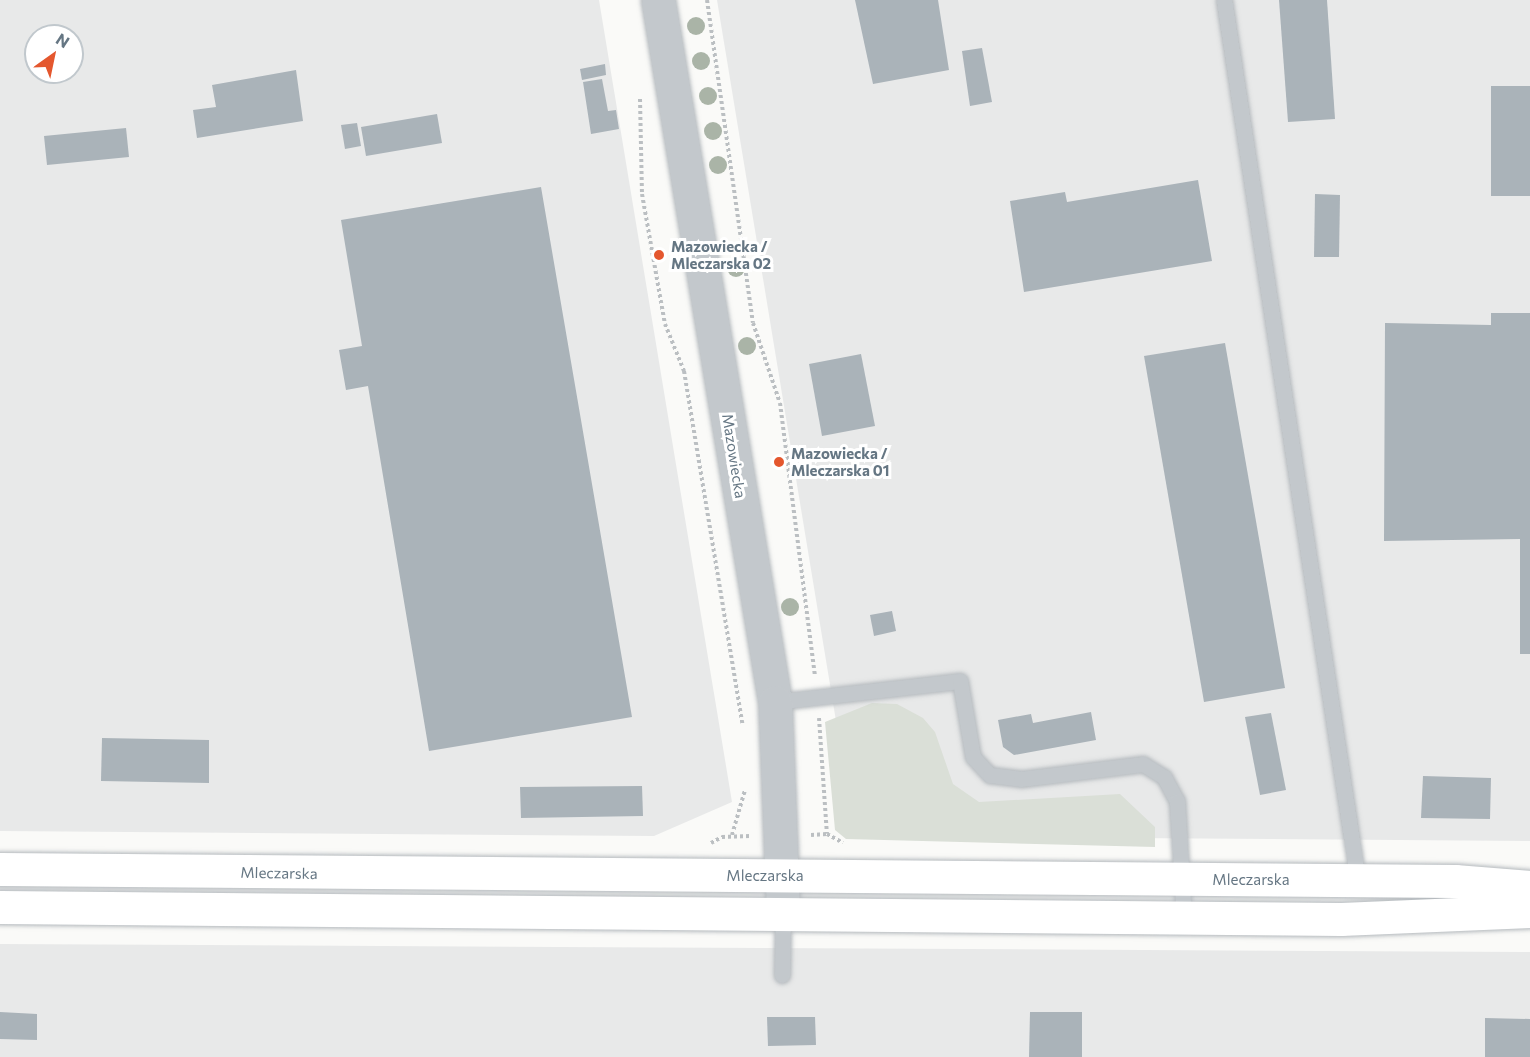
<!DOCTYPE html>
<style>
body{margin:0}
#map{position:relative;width:1530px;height:1057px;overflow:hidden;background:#fafaf8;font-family:Commissioner,sans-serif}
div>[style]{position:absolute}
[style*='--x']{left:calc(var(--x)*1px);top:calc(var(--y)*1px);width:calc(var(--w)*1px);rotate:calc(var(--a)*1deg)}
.built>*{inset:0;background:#e8e9e9}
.green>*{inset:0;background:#dadfd7}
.building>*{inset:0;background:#aab3b9}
.path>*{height:4px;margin-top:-2px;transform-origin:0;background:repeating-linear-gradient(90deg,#bbbfc2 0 3px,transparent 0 6px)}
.roads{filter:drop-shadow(0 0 2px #b5babe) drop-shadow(0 0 2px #b5babe)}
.service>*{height:15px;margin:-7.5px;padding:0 7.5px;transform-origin:7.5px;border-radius:7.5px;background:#c3c8cc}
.tertiary>*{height:33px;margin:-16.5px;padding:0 16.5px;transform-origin:16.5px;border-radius:16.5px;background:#c3c8cc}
.primary>*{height:33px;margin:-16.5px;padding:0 16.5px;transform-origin:16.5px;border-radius:16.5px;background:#fff}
.trees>*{width:18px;height:18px;margin:-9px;border-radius:50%;background:#aab4a7}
.dots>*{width:16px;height:16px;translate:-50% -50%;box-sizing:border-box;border:3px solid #fff;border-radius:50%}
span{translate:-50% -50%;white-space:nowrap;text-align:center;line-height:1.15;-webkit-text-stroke:6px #fff;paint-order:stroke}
.poi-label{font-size:15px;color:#657683;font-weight:700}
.left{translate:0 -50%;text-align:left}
.street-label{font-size:15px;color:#657683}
.north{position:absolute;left:24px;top:24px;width:60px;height:60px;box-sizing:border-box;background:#fff;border:2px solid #c1c8cd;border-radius:50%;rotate:33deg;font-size:16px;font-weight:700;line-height:24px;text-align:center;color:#657683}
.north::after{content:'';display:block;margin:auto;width:21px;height:27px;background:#e4572e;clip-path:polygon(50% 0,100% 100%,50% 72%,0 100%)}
</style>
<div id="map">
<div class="built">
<div style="clip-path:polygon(evenodd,0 0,599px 0,732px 802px,654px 836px,0 831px,0 0,36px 36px,72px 36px,72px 72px,36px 72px,36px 36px)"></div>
<div style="clip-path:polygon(717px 0,1530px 0,1530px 841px,855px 836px)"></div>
<div style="clip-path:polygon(0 944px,1530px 952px,1530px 1057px,0 1057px)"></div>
</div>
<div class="green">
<div style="clip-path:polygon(872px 703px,897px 704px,923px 718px,935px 732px,953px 784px,979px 802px,1120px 794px,1155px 827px,1155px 847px,846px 839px,835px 830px,825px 722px)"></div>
</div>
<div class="building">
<div style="clip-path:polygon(855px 0,938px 0,949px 70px,873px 84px)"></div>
<div style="clip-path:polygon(1279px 0,1327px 0,1335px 119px,1288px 122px)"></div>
<div style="clip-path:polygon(982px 48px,992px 102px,970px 106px,962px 51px)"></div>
<div style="clip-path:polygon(605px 64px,606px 75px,582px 80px,580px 69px)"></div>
<div style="clip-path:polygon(296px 70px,303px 121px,197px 138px,193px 110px,216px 107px,212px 85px)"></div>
<div style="clip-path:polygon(602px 79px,608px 111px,616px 110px,619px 129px,591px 134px,583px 82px)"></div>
<div style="clip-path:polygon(1491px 86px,1530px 86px,1530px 196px,1491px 196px)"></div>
<div style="clip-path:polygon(437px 114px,442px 143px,366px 156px,361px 127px)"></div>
<div style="clip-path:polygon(357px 123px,361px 146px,345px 149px,341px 125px)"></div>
<div style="clip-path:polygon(126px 128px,129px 157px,47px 165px,44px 136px)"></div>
<div style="clip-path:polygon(1198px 180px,1212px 261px,1024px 292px,1010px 201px,1065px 192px,1067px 202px)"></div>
<div style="clip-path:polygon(541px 187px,632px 717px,429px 751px,368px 386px,346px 390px,339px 350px,362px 346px,341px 220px)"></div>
<div style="clip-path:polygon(1315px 194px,1340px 195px,1339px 257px,1314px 257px)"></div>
<div style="clip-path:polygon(1491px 313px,1530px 313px,1530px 654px,1520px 654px,1520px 539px,1384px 541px,1385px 323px,1491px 325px)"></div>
<div style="clip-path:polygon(1225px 343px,1285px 688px,1204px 702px,1144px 356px)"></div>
<div style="clip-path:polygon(861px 354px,875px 426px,822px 436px,809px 364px)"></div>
<div style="clip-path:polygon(892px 611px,896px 631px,874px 636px,870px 615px)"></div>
<div style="clip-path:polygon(1091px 712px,1096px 740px,1014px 755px,1003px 747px,998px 720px,1031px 714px,1033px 723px)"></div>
<div style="clip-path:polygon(1271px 713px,1286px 790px,1260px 795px,1245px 717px)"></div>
<div style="clip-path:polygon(102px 738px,209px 740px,209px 783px,101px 781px)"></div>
<div style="clip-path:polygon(1423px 776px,1491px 778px,1490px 819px,1421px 818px)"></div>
<div style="clip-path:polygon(642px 786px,643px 816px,521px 818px,520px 787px)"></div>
<div style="clip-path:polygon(0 1012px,37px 1014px,37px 1040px,0 1039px)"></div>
<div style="clip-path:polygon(1030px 1012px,1082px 1012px,1082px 1057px,1029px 1057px)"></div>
<div style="clip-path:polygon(767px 1017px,815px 1017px,816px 1045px,768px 1046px)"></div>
<div style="clip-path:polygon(1485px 1018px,1530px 1019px,1530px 1057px,1485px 1057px)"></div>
</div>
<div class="path">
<div style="--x:707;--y:0;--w:326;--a:81.9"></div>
<div style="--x:753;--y:323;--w:84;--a:71.4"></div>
<div style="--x:780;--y:403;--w:274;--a:82.7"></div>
<div style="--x:640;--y:99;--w:95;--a:88.8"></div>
<div style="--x:642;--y:194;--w:132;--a:80"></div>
<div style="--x:665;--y:324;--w:51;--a:68"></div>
<div style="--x:684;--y:371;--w:357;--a:80.6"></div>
<div style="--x:819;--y:718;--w:116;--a:86.1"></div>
<div style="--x:732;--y:835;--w:47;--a:-73.9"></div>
<div style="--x:811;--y:835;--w:16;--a:-4"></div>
<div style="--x:827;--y:834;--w:18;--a:29"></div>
<div style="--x:711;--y:843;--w:13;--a:-29"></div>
<div style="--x:722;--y:837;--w:28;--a:-2"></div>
</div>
<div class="roads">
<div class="service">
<div style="--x:1224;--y:0;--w:891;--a:81.35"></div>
<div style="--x:775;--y:702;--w:186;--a:-6.5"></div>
<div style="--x:960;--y:681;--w:77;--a:80.3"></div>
<div style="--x:973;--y:757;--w:25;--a:47"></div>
<div style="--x:990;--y:775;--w:31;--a:7"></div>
<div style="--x:1021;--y:779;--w:123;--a:-7"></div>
<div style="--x:1143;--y:764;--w:25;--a:32"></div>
<div style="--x:1164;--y:777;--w:27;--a:62"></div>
<div style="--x:1177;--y:801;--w:117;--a:86.6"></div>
<div style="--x:782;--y:975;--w:61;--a:-89.1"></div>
</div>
<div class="tertiary">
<div style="--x:658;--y:0;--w:712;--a:80.54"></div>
<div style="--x:775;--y:702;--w:212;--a:87.8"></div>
</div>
<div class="primary">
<div style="--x:0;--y:869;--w:1455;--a:0.47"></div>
<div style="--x:1455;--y:881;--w:75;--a:4.6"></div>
<div style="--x:0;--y:907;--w:1341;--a:0.51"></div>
<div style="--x:1341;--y:919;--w:189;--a:-2.4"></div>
</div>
</div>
<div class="trees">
<div style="left:696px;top:26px"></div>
<div style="left:701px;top:61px"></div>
<div style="left:708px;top:96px"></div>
<div style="left:713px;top:131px"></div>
<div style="left:718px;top:165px"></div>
<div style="left:736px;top:268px"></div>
<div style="left:747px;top:346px"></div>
<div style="left:790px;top:607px"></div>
</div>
<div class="dots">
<div style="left:659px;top:255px;background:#e4572e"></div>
<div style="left:779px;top:462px;background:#e4572e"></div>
</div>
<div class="poi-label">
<span class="left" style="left:671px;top:255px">Mazowiecka /<br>Mleczarska 02</span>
<span class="left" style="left:791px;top:462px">Mazowiecka /<br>Mleczarska 01</span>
</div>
<div class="street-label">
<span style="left:734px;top:456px;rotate:81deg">Mazowiecka</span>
<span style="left:279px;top:873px;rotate:1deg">Mleczarska</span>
<span style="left:765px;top:876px">Mleczarska</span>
<span style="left:1251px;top:880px">Mleczarska</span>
</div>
<div class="north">N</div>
</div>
